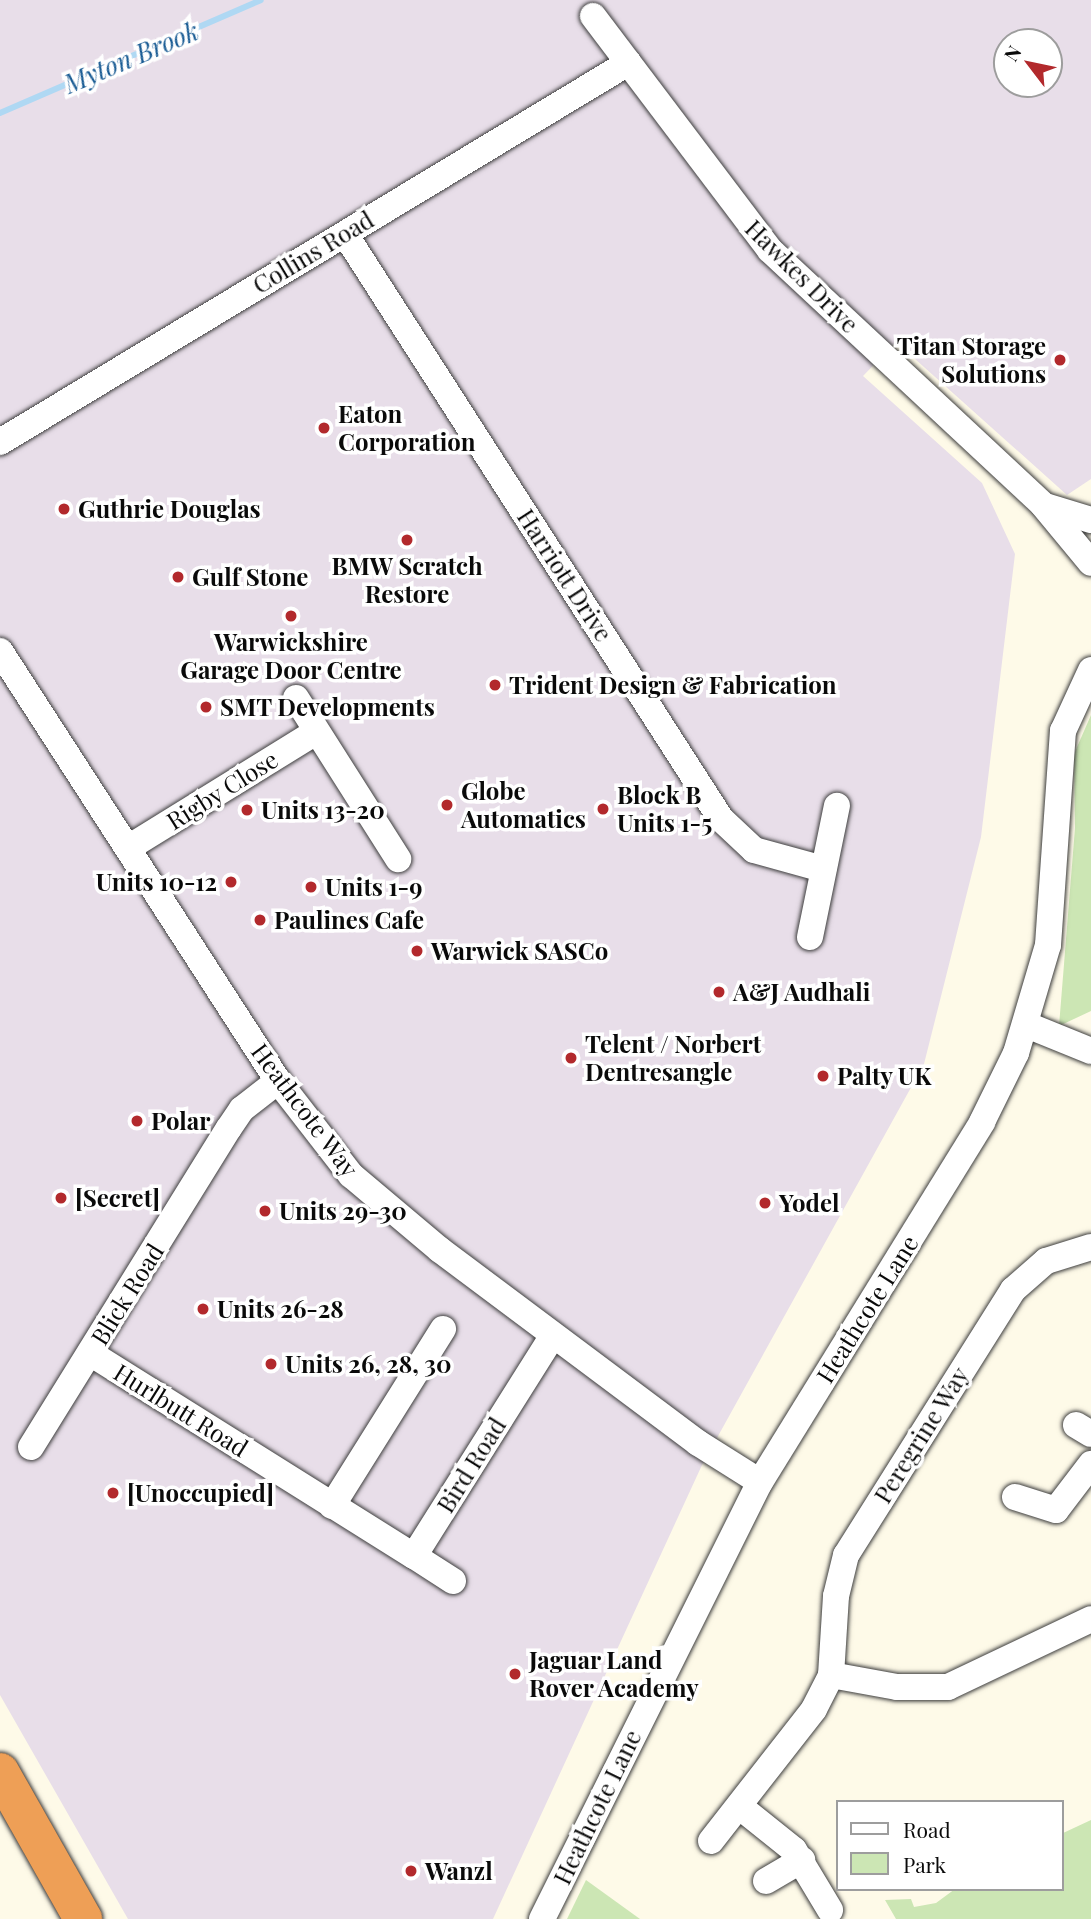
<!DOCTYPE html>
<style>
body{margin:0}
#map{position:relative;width:1091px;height:1919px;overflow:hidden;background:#fefae8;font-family:"Playfair Display",serif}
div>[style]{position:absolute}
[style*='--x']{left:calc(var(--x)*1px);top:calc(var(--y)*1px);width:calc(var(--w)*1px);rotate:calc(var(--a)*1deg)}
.industrial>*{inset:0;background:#e8dee9}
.green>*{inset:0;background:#cce6b4}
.stream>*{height:6px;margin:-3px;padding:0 3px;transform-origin:3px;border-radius:3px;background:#afd8f3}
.roads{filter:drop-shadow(0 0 2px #3d3d3d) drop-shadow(0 0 2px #3d3d3d)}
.minor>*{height:26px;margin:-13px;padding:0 13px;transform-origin:13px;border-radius:13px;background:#fff}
.highway>*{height:38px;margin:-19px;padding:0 19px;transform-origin:19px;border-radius:19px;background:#ee9f56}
.dots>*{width:19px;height:19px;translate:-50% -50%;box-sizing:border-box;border:4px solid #fff;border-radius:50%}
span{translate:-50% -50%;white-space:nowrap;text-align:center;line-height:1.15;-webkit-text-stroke:7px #fff;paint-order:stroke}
.street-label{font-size:24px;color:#0a0a0a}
.poi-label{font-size:24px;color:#0a0a0a;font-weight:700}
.right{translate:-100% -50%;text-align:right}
.left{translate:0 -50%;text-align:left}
.water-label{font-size:26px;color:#1a5c94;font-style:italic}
.legend{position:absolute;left:836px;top:1800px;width:228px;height:91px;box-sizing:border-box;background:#fff;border:2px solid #9d9d9d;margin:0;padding:9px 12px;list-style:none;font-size:21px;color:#0a0a0a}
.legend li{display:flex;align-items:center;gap:14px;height:35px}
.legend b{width:35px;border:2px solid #9d9d9d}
.north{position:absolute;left:993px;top:28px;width:70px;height:70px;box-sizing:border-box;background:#fff;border:2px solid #9d9d9d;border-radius:50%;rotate:302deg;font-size:19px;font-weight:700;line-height:28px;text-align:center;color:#0a0a0a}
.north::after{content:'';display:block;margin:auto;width:24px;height:32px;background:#b2292c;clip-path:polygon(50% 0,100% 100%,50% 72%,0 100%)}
</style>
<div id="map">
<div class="industrial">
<div style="clip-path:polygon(evenodd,0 0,1091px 0,1091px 479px,1067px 495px,896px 342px,863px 376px,982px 483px,1015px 554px,981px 837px,924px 1064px,702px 1465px,493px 1919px,128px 1919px,0 1695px,0 0,1007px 42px,1049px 42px,1049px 84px,1007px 84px,1007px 42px)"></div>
</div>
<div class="green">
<div style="clip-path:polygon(1091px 715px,1091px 1011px,1059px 1026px,1075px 828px,1074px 754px)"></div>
<div style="clip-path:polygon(1091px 1820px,1091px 1919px,896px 1919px,885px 1900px,911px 1899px,914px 1907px,936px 1903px,955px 1889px,1061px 1889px,1061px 1834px)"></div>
<div style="clip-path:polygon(586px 1880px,640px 1919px,567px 1919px)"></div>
</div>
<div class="stream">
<div style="--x:0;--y:113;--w:284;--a:-23.4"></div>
</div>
<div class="roads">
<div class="minor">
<div style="--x:593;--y:16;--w:293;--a:52.9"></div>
<div style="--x:770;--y:250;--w:374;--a:43"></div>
<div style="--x:1043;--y:505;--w:75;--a:50.4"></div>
<div style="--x:345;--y:234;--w:695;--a:57.27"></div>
<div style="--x:721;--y:819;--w:45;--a:43.2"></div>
<div style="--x:754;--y:850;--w:72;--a:15.4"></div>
<div style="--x:0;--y:442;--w:734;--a:-31.11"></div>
<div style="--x:1045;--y:506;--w:48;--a:16.9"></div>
<div style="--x:0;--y:651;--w:512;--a:57.12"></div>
<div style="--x:278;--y:1081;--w:119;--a:52.2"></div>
<div style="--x:351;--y:1175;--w:116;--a:40.1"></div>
<div style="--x:440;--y:1250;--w:322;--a:36.8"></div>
<div style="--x:698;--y:1443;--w:73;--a:32.2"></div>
<div style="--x:296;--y:698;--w:191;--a:57.6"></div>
<div style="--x:128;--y:848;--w:221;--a:-31.7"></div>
<div style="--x:810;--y:937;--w:134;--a:-78.4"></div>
<div style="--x:1027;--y:1025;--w:69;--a:22.1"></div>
<div style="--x:1091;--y:1247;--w:47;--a:162.7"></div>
<div style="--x:1046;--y:1261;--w:44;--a:138.7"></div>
<div style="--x:1013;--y:1290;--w:313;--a:122.2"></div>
<div style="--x:846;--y:1555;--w:42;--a:103.7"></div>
<div style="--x:836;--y:1596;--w:79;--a:93.6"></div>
<div style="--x:831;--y:1675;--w:67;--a:10.3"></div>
<div style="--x:897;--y:1687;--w:51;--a:0"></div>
<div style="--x:948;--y:1687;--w:158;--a:-25.4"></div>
<div style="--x:90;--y:1353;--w:382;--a:32.1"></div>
<div style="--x:1076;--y:1425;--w:17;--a:31"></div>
<div style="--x:31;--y:1447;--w:375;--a:-58.2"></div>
<div style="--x:229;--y:1128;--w:23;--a:-56"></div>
<div style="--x:242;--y:1109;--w:46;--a:-37.9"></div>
<div style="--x:1015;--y:1497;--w:43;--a:17.6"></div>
<div style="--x:1056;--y:1510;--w:58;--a:-52.7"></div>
<div style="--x:332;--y:1506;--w:209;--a:-57.9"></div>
<div style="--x:453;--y:1581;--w:46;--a:-147.3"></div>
<div style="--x:414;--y:1556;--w:261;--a:-57.8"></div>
<div style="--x:739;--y:1806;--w:70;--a:38.7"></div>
<div style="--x:794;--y:1850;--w:70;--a:59"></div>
<div style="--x:711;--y:1841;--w:167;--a:-52"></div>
<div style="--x:814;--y:1709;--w:38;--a:-63"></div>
<div style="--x:766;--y:1881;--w:42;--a:-30.3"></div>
<div style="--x:542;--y:1919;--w:488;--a:-63.5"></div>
<div style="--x:760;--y:1482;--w:423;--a:-58.3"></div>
<div style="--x:982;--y:1122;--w:77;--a:-63.8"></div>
<div style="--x:1016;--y:1053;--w:113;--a:-73.5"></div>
<div style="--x:1048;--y:945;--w:215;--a:-86"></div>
<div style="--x:1063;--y:731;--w:67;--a:-65.3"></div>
</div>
<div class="highway">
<div style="--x:0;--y:1772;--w:169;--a:60.5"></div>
</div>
</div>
<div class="dots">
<div style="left:1060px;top:360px;background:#b2292c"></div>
<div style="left:324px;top:428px;background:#b2292c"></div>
<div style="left:64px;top:509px;background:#b2292c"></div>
<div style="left:407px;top:540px;background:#b2292c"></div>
<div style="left:178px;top:577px;background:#b2292c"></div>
<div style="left:291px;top:616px;background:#b2292c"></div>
<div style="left:495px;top:685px;background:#b2292c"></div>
<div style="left:206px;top:707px;background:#b2292c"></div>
<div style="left:447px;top:805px;background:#b2292c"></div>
<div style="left:603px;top:809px;background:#b2292c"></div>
<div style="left:247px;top:810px;background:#b2292c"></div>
<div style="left:231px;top:882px;background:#b2292c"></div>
<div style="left:311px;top:887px;background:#b2292c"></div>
<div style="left:260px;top:920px;background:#b2292c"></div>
<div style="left:417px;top:951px;background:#b2292c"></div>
<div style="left:719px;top:992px;background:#b2292c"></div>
<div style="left:571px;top:1058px;background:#b2292c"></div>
<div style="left:823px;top:1076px;background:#b2292c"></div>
<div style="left:137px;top:1121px;background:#b2292c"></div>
<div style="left:61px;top:1198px;background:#b2292c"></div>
<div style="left:765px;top:1203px;background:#b2292c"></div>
<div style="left:265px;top:1211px;background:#b2292c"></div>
<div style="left:203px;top:1309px;background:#b2292c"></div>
<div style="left:271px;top:1364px;background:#b2292c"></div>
<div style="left:113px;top:1493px;background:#b2292c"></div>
<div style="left:515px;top:1674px;background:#b2292c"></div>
<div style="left:411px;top:1871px;background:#b2292c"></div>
</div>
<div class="street-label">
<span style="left:313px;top:252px;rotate:-31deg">Collins Road</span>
<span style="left:802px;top:276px;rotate:45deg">Hawkes Drive</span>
<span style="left:565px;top:575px;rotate:57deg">Harriott Drive</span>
<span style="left:222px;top:790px;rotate:-32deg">Rigby Close</span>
<span style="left:305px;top:1110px;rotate:53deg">Heathcote Way</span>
<span style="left:127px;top:1294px;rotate:-58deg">Blick Road</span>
<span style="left:867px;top:1309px;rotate:-58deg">Heathcote Lane</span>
<span style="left:181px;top:1410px;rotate:32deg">Hurlbutt Road</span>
<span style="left:921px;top:1435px;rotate:-58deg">Peregrine Way</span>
<span style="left:471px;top:1465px;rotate:-58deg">Bird Road</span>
<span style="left:597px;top:1807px;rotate:-64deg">Heathcote Lane</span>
</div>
<div class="poi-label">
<span class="right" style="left:1046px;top:360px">Titan Storage<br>Solutions</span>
<span class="left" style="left:338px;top:428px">Eaton<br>Corporation</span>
<span class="left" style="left:78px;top:509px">Guthrie Douglas</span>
<span style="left:407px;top:580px">BMW Scratch<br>Restore</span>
<span class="left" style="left:192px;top:577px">Gulf Stone</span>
<span style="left:291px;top:656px">Warwickshire<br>Garage Door Centre</span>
<span class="left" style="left:509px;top:685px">Trident Design &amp; Fabrication</span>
<span class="left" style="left:220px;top:707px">SMT Developments</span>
<span class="left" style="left:461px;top:805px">Globe<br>Automatics</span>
<span class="left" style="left:617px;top:809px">Block B<br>Units 1-5</span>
<span class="left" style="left:261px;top:810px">Units 13-20</span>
<span class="right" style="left:217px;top:882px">Units 10-12</span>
<span class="left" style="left:325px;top:887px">Units 1-9</span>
<span class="left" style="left:274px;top:920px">Paulines Cafe</span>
<span class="left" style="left:431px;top:951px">Warwick SASCo</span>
<span class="left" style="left:733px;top:992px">A&amp;J Audhali</span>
<span class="left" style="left:585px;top:1058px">Telent / Norbert<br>Dentresangle</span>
<span class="left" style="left:837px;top:1076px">Palty UK</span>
<span class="left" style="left:151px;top:1121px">Polar</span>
<span class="left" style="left:75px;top:1198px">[Secret]</span>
<span class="left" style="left:779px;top:1203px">Yodel</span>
<span class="left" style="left:279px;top:1211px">Units 29-30</span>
<span class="left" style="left:217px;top:1309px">Units 26-28</span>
<span class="left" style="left:285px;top:1364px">Units 26, 28, 30</span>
<span class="left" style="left:127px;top:1493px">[Unoccupied]</span>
<span class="left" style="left:529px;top:1674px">Jaguar Land<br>Rover Academy</span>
<span class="left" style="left:425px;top:1871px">Wanzl</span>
</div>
<div class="water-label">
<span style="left:131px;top:57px;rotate:-23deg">Myton Brook</span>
</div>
<ul class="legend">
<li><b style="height:9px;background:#fff"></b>Road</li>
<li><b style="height:19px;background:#cce6b4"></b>Park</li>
</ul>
<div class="north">N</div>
</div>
